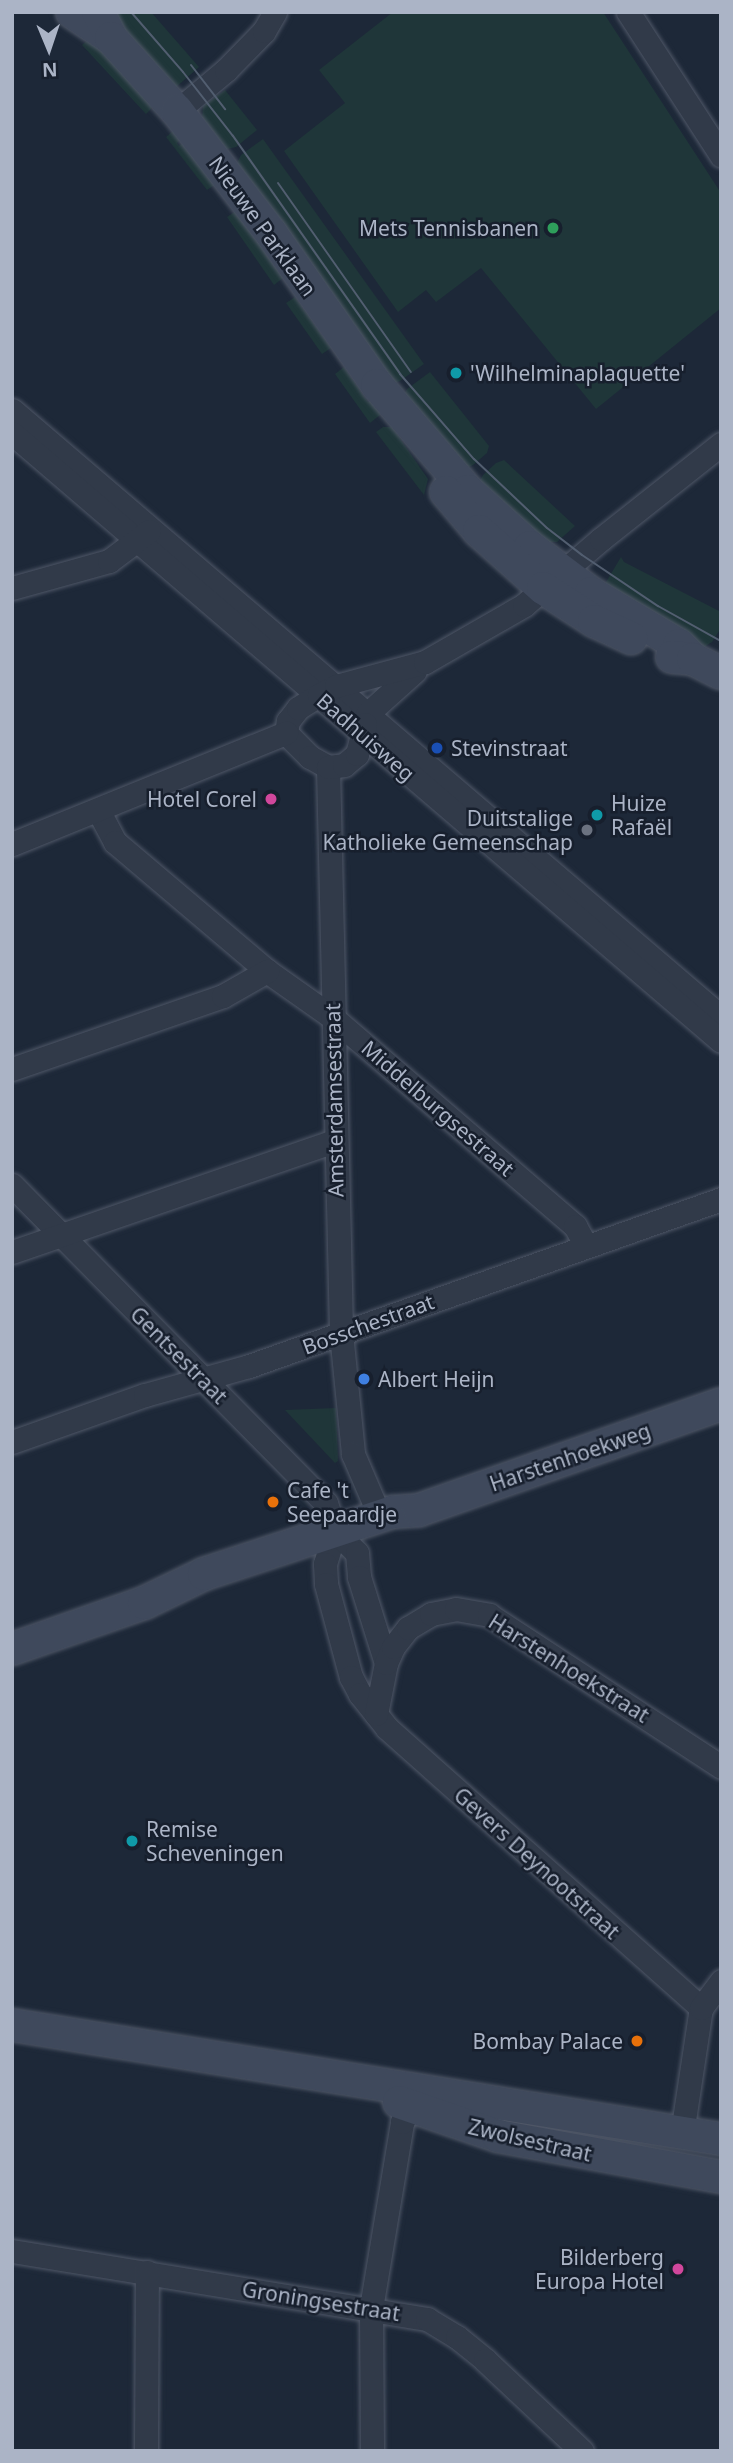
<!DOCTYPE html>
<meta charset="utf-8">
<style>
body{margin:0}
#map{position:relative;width:733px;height:2463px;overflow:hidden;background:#1d2838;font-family:"Noto Sans",sans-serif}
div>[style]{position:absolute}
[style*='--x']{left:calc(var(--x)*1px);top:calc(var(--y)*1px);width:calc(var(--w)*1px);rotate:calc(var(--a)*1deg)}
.green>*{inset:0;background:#1f3639}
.roads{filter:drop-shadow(0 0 2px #4f5767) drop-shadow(0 0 2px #4f5767)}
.street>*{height:23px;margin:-11.5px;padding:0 11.5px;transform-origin:11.5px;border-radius:11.5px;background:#313a49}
.secondary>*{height:32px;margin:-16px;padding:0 16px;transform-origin:16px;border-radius:16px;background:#3f495c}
.tram>*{height:2px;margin:-1px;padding:0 1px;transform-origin:1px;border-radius:1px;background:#525e70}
.dots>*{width:19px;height:19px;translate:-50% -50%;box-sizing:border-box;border:4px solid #171f2d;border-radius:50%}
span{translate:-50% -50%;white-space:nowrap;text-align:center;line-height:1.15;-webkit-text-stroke:5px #171f2d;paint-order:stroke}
.street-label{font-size:21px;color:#abb4c6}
.poi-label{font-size:21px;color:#abb4c6}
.right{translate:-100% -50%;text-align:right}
.left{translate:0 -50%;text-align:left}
.frame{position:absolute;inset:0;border:14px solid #abb4c6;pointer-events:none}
.north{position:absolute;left:14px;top:14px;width:70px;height:70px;-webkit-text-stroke:5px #171f2d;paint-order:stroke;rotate:178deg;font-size:19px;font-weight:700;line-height:28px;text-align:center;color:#abb4c6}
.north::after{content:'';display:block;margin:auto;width:24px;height:32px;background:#abb4c6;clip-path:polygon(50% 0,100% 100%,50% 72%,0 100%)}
</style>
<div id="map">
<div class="green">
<div style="clip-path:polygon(106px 12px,151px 12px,199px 67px,174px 89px)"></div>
<div style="clip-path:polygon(393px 12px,603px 12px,721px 193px,721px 308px,596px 409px,481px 268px,436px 302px,426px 290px,398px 312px,284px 151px,345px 103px,319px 70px)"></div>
<div style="clip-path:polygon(89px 39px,153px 98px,151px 109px,146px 114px,82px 45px)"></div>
<div style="clip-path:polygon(225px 90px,257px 130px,236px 147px,223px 150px,202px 120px,203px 106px)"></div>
<div style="clip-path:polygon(173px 131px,181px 139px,177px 143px,179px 146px,184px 142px,216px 184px,207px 190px,166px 137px)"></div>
<div style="clip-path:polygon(263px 139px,424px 364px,400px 381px,388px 385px,235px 167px,241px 155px)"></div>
<div style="clip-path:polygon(236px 211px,283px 278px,274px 285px,227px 217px)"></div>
<div style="clip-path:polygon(295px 297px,331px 348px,322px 354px,286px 303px)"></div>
<div style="clip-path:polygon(344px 367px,368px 402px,372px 400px,380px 410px,380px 415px,370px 423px,335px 374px)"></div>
<div style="clip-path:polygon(430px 372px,489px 446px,487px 453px,473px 465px,458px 472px,400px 402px,407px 389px)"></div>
<div style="clip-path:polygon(383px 427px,392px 427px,428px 479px,424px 495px,376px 432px)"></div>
<div style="clip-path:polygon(504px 460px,575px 526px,557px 542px,532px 542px,475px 490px,483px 475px,496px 463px)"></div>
<div style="clip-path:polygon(621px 557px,624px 562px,721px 612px,721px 628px,712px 642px,701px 649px,600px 592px)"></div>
<div style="clip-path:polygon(336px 1408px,338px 1461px,335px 1463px,285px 1410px)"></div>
</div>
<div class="roads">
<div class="street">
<div style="--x:628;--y:12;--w:171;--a:57"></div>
<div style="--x:177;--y:111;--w:64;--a:-39.9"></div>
<div style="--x:226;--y:70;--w:54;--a:-45.7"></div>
<div style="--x:264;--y:31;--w:22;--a:-60"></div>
<div style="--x:12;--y:410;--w:933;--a:40.57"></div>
<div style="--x:12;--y:433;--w:934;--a:40.61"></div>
<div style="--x:12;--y:588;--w:101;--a:-15.6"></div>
<div style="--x:109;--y:561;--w:50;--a:-36.9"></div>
<div style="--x:367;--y:714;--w:64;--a:-41.9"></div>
<div style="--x:286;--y:733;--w:12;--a:-81"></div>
<div style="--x:288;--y:721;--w:16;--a:-52"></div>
<div style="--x:298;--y:708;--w:25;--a:-32"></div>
<div style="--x:319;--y:695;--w:19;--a:-28"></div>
<div style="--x:336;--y:686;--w:92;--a:-15.1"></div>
<div style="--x:425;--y:662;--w:114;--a:-29.9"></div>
<div style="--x:524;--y:605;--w:101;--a:-40.6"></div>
<div style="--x:601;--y:539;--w:153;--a:-38.4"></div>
<div style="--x:286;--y:733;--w:34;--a:45"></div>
<div style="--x:310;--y:757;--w:21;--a:29"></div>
<div style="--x:328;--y:767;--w:566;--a:88.68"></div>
<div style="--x:341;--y:1333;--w:122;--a:84.3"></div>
<div style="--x:353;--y:1454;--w:53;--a:66.8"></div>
<div style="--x:328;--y:767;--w:16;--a:-7"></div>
<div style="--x:344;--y:765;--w:17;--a:-40"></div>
<div style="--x:357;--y:754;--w:31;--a:-75"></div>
<div style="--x:98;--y:810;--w:36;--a:62"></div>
<div style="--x:115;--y:842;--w:199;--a:40.3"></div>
<div style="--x:267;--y:971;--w:80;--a:35.3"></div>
<div style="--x:332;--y:1017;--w:321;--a:40.7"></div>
<div style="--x:575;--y:1226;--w:23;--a:61"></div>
<div style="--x:12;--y:844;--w:296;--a:-22.1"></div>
<div style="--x:12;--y:1069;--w:223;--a:-19.1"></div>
<div style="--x:223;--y:996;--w:51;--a:-29.6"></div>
<div style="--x:12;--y:1185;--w:447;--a:45.4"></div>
<div style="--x:326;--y:1503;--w:29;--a:72"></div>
<div style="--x:335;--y:1531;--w:34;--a:107"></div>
<div style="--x:325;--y:1564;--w:20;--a:87"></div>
<div style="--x:326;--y:1584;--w:96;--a:75"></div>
<div style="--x:351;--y:1677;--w:19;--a:62"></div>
<div style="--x:360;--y:1694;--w:43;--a:51.5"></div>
<div style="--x:387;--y:1728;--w:421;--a:41.7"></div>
<div style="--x:12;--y:1252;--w:342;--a:-19"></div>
<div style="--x:12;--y:1442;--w:141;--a:-19.5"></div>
<div style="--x:145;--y:1395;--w:108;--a:-15.6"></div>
<div style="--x:249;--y:1366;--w:501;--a:-19.48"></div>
<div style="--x:335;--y:1531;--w:31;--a:45"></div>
<div style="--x:357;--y:1553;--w:24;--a:85"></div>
<div style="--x:359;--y:1577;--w:90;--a:72.6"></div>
<div style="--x:386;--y:1663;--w:52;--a:101.1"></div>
<div style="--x:386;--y:1663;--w:17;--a:-66"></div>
<div style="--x:393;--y:1647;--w:24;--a:-52"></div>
<div style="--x:408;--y:1628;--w:27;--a:-31"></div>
<div style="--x:431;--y:1614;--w:25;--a:-11"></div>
<div style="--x:456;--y:1609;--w:34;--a:10"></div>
<div style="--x:489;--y:1615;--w:277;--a:33.2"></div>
<div style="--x:682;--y:2133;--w:126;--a:-81.4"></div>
<div style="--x:701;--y:2008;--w:34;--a:-53"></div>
<div style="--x:12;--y:2251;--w:421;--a:9.3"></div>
<div style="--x:427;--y:2319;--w:35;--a:31"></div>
<div style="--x:457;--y:2337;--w:36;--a:39"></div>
<div style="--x:485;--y:2360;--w:133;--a:43.2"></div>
<div style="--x:146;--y:2451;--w:179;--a:-89.7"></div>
<div style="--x:372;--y:2451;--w:143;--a:-90.4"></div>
<div style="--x:371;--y:2308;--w:189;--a:-80.5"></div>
<div style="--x:402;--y:2122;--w:33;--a:-59"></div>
</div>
<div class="secondary">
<div style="--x:72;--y:12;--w:47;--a:33.7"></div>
<div style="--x:98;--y:12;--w:29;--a:63"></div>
<div style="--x:111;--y:38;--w:98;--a:47.9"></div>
<div style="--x:177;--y:111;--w:154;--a:52.4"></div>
<div style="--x:271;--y:233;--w:185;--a:55.1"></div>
<div style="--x:377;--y:385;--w:140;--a:49.4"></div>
<div style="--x:468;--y:491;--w:84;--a:42.1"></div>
<div style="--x:530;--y:547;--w:76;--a:37"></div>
<div style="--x:591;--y:593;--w:102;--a:30.6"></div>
<div style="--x:679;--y:645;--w:20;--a:45"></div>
<div style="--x:446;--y:492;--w:51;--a:49.8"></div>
<div style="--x:479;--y:531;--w:86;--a:41.7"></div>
<div style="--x:543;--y:588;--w:61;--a:32.9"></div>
<div style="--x:594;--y:621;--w:41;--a:24.7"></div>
<div style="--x:672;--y:657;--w:21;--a:5"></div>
<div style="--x:693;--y:659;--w:31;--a:27"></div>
<div style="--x:12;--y:1649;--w:140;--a:-19.2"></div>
<div style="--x:144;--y:1603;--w:67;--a:-25.8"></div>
<div style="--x:204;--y:1574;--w:199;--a:-18.2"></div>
<div style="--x:393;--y:1512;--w:26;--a:-4"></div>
<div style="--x:419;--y:1510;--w:320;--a:-19.3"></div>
<div style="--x:12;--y:2025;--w:718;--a:9.13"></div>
<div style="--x:399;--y:2102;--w:105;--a:19"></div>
<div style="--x:498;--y:2136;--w:227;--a:10.4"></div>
</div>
</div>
<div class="tram">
<div style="--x:131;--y:12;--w:79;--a:49.1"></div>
<div style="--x:183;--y:72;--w:81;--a:52"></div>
<div style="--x:233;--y:136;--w:291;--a:54.9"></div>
<div style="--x:400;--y:374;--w:113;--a:49"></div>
<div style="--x:474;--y:459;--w:100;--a:43.4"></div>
<div style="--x:547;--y:528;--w:44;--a:37.6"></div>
<div style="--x:582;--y:555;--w:92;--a:33.9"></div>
<div style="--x:658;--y:606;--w:72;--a:29.1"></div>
<div style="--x:191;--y:65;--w:56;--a:52.3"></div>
<div style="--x:278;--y:183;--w:231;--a:54.9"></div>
</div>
<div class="dots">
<div style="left:553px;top:228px;background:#2e9e5b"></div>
<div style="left:456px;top:373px;background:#0f9aa8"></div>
<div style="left:437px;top:748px;background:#1a4fb4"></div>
<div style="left:271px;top:799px;background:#d1479c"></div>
<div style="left:597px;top:815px;background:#0f9aa8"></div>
<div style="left:587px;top:830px;background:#6b7280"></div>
<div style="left:364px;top:1379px;background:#3f7fe0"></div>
<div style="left:273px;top:1502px;background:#e8710a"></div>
<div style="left:132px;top:1841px;background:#0f9aa8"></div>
<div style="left:637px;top:2041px;background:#e8710a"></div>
<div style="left:678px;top:2269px;background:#d1479c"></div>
</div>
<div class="street-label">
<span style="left:263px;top:226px;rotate:54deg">Nieuwe Parklaan</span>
<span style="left:366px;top:737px;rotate:41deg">Badhuisweg</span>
<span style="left:334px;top:1100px;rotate:-91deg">Amsterdamsestraat</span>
<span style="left:438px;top:1108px;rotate:41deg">Middelburgsestraat</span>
<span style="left:368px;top:1324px;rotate:-20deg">Bosschestraat</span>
<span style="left:179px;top:1355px;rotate:45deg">Gentsestraat</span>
<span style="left:570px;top:1457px;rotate:-19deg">Harstenhoekweg</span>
<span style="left:569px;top:1668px;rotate:32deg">Harstenhoekstraat</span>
<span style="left:537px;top:1863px;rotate:42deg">Gevers Deynootstraat</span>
<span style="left:530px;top:2140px;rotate:13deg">Zwolsestraat</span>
<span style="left:321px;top:2301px;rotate:9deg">Groningsestraat</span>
</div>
<div class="poi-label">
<span class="right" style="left:539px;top:228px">Mets Tennisbanen</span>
<span class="left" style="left:470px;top:373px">'Wilhelminaplaquette'</span>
<span class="left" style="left:451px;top:748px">Stevinstraat</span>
<span class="right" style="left:257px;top:799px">Hotel Corel</span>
<span class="left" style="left:611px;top:815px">Huize<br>Rafaël</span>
<span class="right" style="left:573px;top:830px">Duitstalige<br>Katholieke Gemeenschap</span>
<span class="left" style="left:378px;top:1379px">Albert Heijn</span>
<span class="left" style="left:287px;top:1502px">Cafe 't<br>Seepaardje</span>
<span class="left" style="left:146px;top:1841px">Remise<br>Scheveningen</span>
<span class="right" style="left:623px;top:2041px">Bombay Palace</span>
<span class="right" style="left:664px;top:2269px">Bilderberg<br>Europa Hotel</span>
</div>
<div class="frame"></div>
<div class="north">N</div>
</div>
